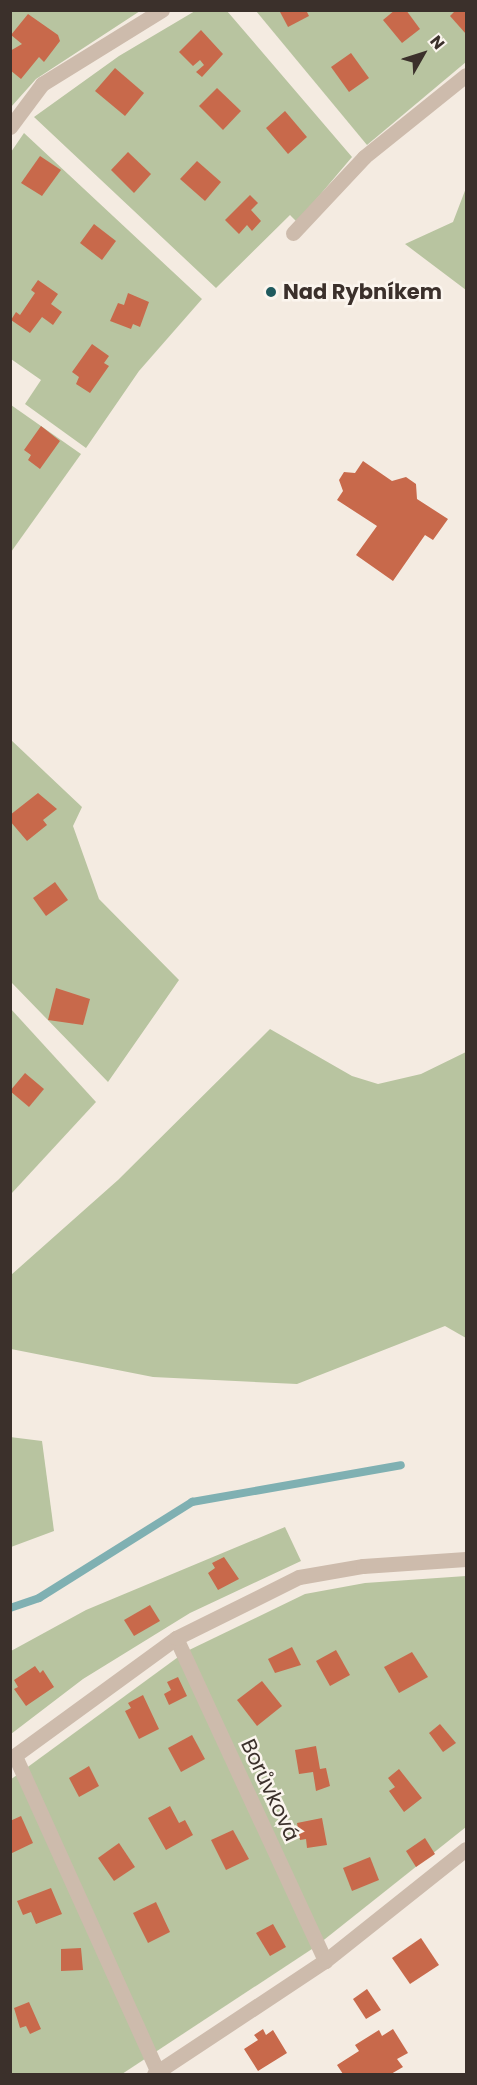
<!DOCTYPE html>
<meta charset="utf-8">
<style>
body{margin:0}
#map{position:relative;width:477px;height:2085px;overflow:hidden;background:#f4ebe1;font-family:Poppins,sans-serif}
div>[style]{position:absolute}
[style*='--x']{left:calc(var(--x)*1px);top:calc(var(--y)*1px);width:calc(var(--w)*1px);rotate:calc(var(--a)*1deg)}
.green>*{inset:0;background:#b8c4a0}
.stream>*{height:8px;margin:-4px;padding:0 4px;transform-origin:4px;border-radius:4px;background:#7fb0b2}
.building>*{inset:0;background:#c8694b}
.street>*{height:15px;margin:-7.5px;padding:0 7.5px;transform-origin:7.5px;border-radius:7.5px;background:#cdbbac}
.dots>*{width:16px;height:16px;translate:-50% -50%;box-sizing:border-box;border:3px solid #fbf5ee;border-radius:50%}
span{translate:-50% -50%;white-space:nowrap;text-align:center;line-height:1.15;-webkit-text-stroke:5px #fbf5ee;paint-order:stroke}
.poi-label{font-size:21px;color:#3b302b;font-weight:700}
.left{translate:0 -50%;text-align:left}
.street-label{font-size:21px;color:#3b302b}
.frame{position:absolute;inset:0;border:12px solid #3b302b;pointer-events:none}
.north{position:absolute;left:393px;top:24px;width:60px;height:60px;-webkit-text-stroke:4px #fbf5ee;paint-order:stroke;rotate:51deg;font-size:16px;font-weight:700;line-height:24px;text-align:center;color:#3b302b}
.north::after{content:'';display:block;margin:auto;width:21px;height:27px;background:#3b302b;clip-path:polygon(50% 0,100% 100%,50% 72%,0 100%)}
</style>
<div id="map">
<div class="green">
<div style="clip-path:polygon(11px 11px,140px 11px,36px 79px,11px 107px)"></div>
<div style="clip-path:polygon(195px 11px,227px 11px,352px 157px,297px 222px,290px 215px,216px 288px,34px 117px,119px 56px)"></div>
<div style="clip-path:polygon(256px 11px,466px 11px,466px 62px,367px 145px)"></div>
<div style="clip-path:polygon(24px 133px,202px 299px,139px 371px,86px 448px,25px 404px,41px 380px,11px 359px,11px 152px)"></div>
<div style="clip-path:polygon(466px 188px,466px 290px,405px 244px,453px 222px)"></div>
<div style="clip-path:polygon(11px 405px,81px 454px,11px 552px)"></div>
<div style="clip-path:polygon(10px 739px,82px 807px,73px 826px,99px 899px,179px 980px,108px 1082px,11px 982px)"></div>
<div style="clip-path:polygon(10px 1008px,96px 1102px,11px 1194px,10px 1194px)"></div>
<div style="clip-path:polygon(270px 1029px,352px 1076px,378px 1084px,421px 1074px,466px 1052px,466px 1338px,445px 1326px,297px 1384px,153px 1377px,11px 1349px,11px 1275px,118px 1180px)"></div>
<div style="clip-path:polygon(10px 1437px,42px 1441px,54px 1531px,11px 1547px)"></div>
<div style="clip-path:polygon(285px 1527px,301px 1561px,190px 1613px,83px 1679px,11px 1734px,11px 1651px,86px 1610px)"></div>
<div style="clip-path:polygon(466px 1576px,466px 1827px,315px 1947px,122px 2074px,11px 2074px,10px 1780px,185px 1652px,305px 1594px,365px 1583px)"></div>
</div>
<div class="stream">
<div style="--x:10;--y:1608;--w:31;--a:-19"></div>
<div style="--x:39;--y:1598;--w:181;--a:-32.1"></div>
<div style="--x:192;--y:1502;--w:212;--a:-10"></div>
</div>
<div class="building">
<div style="clip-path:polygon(279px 10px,306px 10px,309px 16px,288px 27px)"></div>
<div style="clip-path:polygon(395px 10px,406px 10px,420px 29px,402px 43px,383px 20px)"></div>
<div style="clip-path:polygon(456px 10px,466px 10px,466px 34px,450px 16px)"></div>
<div style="clip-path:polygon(28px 14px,58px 35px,60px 41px,44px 62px,39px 57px,21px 79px,10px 70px,10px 51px,22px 44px,11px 35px)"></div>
<div style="clip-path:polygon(201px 30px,223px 54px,202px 77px,196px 72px,204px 65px,200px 60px,193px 66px,179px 52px)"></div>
<div style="clip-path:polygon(351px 53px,369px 78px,349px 92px,331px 67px)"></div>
<div style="clip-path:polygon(115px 68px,144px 93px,125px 116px,95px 91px)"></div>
<div style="clip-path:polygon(217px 88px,241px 111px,223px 130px,199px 106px)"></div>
<div style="clip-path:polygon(285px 111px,307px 137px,288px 154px,266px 128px)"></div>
<div style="clip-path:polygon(128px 152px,151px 174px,134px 193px,111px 170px)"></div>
<div style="clip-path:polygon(40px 156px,61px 170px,42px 196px,21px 183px)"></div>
<div style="clip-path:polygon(197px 161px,221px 182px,205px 201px,180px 179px)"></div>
<div style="clip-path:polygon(250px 195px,258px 203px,251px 210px,261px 221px,252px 231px,247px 225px,239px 234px,225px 220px)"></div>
<div style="clip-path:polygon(94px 224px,116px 241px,102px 260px,80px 243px)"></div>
<div style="clip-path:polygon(38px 280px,58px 294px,51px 304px,62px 312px,53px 325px,42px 317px,30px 333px,11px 320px,16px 312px,20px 315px,35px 293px,31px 290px)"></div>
<div style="clip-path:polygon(128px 293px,149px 302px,140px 327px,133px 324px,131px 329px,110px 321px,118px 303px,124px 305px)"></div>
<div style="clip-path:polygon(92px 344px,109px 356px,104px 363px,109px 366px,90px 393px,76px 384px,79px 377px,72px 372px)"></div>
<div style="clip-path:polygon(41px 426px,60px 441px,40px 469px,28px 460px,31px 455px,24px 450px)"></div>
<div style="clip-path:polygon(363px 461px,392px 481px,406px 477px,416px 484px,417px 499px,448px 519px,433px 540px,425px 535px,393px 581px,356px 555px,377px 526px,337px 500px,343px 491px,339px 480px,344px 472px,355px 473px)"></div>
<div style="clip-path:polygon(38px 793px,57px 809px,43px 820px,47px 825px,27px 841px,10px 821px,10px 815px)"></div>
<div style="clip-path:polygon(55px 882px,68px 900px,46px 916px,33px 898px)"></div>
<div style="clip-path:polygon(56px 988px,90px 999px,83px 1025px,48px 1020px)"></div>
<div style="clip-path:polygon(25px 1073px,44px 1089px,29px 1107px,10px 1091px)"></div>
<div style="clip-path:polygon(224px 1557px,239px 1579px,218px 1590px,208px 1573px,215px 1568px,212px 1563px)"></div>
<div style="clip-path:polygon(150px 1605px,160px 1621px,134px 1636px,124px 1620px)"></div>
<div style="clip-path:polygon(292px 1647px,301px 1665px,275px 1673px,268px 1659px)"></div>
<div style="clip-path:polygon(336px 1650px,350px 1675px,330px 1686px,316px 1661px)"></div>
<div style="clip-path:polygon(412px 1652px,428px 1677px,399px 1693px,384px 1667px)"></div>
<div style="clip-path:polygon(35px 1666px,40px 1673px,43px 1670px,54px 1687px,26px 1706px,14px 1689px,18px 1687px,14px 1680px)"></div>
<div style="clip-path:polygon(178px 1677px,187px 1696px,169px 1705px,164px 1694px,171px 1690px,167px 1682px)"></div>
<div style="clip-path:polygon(262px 1681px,282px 1706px,257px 1726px,237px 1700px)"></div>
<div style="clip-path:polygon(143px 1695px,159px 1729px,139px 1739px,125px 1711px,131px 1708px,128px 1703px)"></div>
<div style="clip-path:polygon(440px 1724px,456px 1743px,443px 1752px,429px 1733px)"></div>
<div style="clip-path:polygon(192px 1735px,205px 1759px,181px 1772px,168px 1748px)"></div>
<div style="clip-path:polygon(316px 1746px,320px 1769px,326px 1768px,330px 1786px,316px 1791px,313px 1772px,299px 1774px,295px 1750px)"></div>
<div style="clip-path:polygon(89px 1766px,99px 1786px,79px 1797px,69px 1778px)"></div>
<div style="clip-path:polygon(399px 1769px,422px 1798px,404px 1812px,389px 1791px,395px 1787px,388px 1778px)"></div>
<div style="clip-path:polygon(170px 1806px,179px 1823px,185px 1820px,193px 1835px,166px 1850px,148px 1818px)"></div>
<div style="clip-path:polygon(21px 1816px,33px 1843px,10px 1854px,10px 1821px)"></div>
<div style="clip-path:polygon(322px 1818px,327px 1845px,307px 1848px,306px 1839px,300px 1840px,297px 1823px)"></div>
<div style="clip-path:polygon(233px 1830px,249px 1859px,226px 1870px,211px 1840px)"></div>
<div style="clip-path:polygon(425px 1838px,435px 1854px,416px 1867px,406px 1851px)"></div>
<div style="clip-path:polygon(119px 1843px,135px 1867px,114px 1881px,98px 1858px)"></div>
<div style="clip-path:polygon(370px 1857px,379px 1880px,352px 1891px,343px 1868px)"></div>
<div style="clip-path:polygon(51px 1888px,62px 1914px,36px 1924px,31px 1912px,23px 1915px,17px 1901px)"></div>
<div style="clip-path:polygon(156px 1902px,170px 1932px,148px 1943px,133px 1913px)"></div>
<div style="clip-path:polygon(273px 1924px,286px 1947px,270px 1956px,256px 1933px)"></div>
<div style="clip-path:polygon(421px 1938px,439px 1965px,410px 1984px,392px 1958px)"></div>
<div style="clip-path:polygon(81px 1948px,83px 1970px,61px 1971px,61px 1949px)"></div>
<div style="clip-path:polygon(367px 1989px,381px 2010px,366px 2019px,353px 1999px)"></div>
<div style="clip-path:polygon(29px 2002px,41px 2029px,30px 2034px,26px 2026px,20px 2028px,14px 2008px)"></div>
<div style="clip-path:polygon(263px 2029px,266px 2035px,273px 2030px,287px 2053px,258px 2071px,244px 2049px,258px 2040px,254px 2035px)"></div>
<div style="clip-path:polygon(393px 2029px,408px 2053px,397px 2059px,403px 2067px,391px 2074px,343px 2074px,337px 2065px,359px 2051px,355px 2045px,379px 2030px,382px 2036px)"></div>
</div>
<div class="street">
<div style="--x:10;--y:127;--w:54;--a:-53.3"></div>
<div style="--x:42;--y:84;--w:141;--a:-31.7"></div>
<div style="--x:293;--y:233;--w:104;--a:-46.9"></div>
<div style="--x:364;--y:157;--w:131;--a:-38.8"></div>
<div style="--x:176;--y:1638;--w:356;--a:65.2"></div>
<div style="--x:15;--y:1756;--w:347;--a:65.7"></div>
<div style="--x:10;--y:1759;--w:205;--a:-36.1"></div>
<div style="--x:176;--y:1638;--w:137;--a:-26.4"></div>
<div style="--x:299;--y:1577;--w:65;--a:-9.8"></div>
<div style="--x:363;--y:1566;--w:103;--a:-3.9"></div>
<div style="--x:154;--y:2074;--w:205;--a:-33.5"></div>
<div style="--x:325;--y:1961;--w:180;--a:-38.5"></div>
</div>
<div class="dots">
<div style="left:271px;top:292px;background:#1f5a5e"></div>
</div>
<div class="poi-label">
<span class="left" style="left:283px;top:292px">Nad Rybníkem</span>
</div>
<div class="street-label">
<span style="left:270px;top:1790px;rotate:65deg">Borůvková</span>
</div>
<div class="frame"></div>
<div class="north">N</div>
</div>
